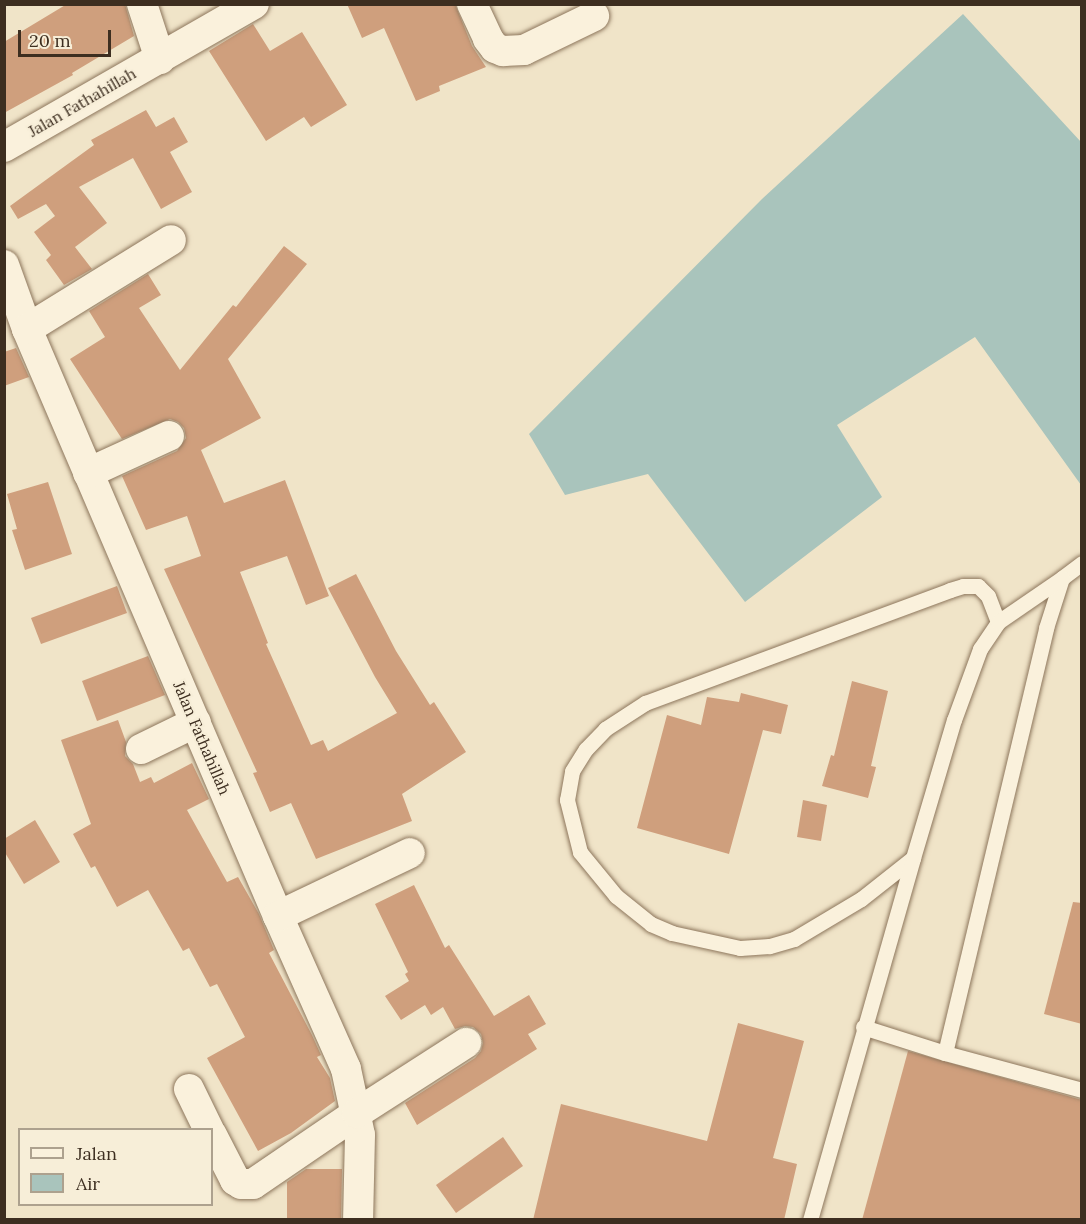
<!DOCTYPE html>
<style>
body{margin:0}
#map{position:relative;width:1086px;height:1224px;overflow:hidden;background:#f0e4c8;font-family:Lora,serif}
div>[style]{position:absolute}
[style*='--x']{left:calc(var(--x)*1px);top:calc(var(--y)*1px);width:calc(var(--w)*1px);rotate:calc(var(--a)*1deg)}
.water>*{inset:0;background:#a9c4bc}
.building>*{inset:0;background:#cf9f7d}
.roads{filter:drop-shadow(0 0 2px #8d765c) drop-shadow(0 0 2px #8d765c)}
.lane>*{height:15px;margin:-7.5px;padding:0 7.5px;transform-origin:7.5px;border-radius:7.5px;background:#faf1dc}
.street>*{height:30px;margin:-15px;padding:0 15px;transform-origin:15px;border-radius:15px;background:#faf1dc}
span{translate:-50% -50%;white-space:nowrap;text-align:center;line-height:1.15;-webkit-text-stroke:4.5px #f7eed8;paint-order:stroke}
.street-label{font-size:16px;color:#3d2e20}
.frame{position:absolute;inset:0;border:6px solid #3d2e20;pointer-events:none}
.legend{position:absolute;left:18px;top:1128px;width:195px;height:78px;box-sizing:border-box;background:#f7eed8;border:2px solid #ada18e;margin:0;padding:8px 10px;list-style:none;font-size:18px;color:#3d2e20}
.legend li{display:flex;align-items:center;gap:12px;height:30px}
.legend b{width:30px;border:2px solid #ada18e}
.scale{position:absolute;left:18px;top:30px;width:93px;height:27px;box-sizing:border-box;border:3px solid #3d2e20;border-top:0;padding-left:8px;font-size:18px;line-height:21px;white-space:nowrap;color:#3d2e20;-webkit-text-stroke:4px #f7eed8;paint-order:stroke}
</style>
<div id="map">
<div class="water">
<div style="clip-path:polygon(963px 14px,1081px 142px,1081px 485px,975px 337px,837px 425px,882px 497px,745px 602px,648px 474px,565px 495px,529px 434px,762px 199px)"></div>
</div>
<div class="building">
<div style="clip-path:polygon(67px 4px,125px 4px,134px 36px,72px 73px,73px 75px,4px 113px,4px 42px)"></div>
<div style="clip-path:polygon(347px 4px,455px 4px,472px 46px,486px 67px,439px 86px,440px 91px,416px 101px,384px 28px,362px 38px)"></div>
<div style="clip-path:polygon(253px 24px,270px 51px,302px 32px,347px 105px,311px 127px,304px 117px,266px 141px,209px 51px)"></div>
<div style="clip-path:polygon(146px 110px,156px 127px,174px 117px,188px 142px,170px 152px,192px 192px,161px 209px,133px 158px,79px 187px,107px 223px,75px 247px,92px 269px,64px 285px,46px 260px,51px 255px,34px 232px,55px 216px,46px 204px,18px 219px,10px 206px,94px 145px,91px 140px)"></div>
<div style="clip-path:polygon(284px 246px,307px 264px,228px 359px,261px 418px,201px 450px,224px 503px,285px 480px,329px 596px,306px 605px,287px 556px,240px 572px,268px 643px,266px 644px,311px 745px,323px 740px,328px 751px,397px 713px,375px 677px,328px 588px,356px 574px,396px 651px,430px 705px,434px 702px,466px 752px,402px 794px,412px 821px,316px 859px,291px 803px,270px 812px,253px 773px,257px 772px,164px 569px,201px 556px,187px 516px,146px 530px,122px 476px,177px 451px,186px 438px,184px 428px,178px 422px,170px 419px,122px 439px,70px 359px,105px 337px,89px 311px,148px 274px,161px 295px,139px 308px,180px 370px,233px 305px,236px 307px)"></div>
<div style="clip-path:polygon(16px 348px,29px 377px,4px 386px,4px 352px)"></div>
<div style="clip-path:polygon(48px 482px,72px 554px,25px 570px,12px 530px,17px 529px,7px 494px)"></div>
<div style="clip-path:polygon(117px 586px,127px 613px,41px 644px,31px 618px)"></div>
<div style="clip-path:polygon(148px 656px,165px 695px,97px 721px,82px 681px)"></div>
<div style="clip-path:polygon(852px 681px,888px 691px,871px 766px,876px 767px,868px 798px,822px 786px,831px 755px,834px 756px)"></div>
<div style="clip-path:polygon(741px 693px,788px 705px,781px 734px,763px 730px,729px 854px,637px 828px,667px 715px,701px 725px,707px 697px,739px 702px)"></div>
<div style="clip-path:polygon(118px 720px,126px 742px,125px 756px,133px 764px,140px 782px,151px 777px,154px 783px,192px 763px,209px 799px,187px 810px,227px 882px,238px 877px,259px 914px,274px 950px,269px 953px,312px 1035px,321px 1055px,317px 1057px,330px 1078px,335px 1101px,291px 1133px,258px 1151px,207px 1058px,245px 1037px,217px 984px,210px 987px,189px 948px,183px 951px,148px 890px,117px 907px,95px 866px,91px 868px,73px 834px,91px 824px,61px 740px)"></div>
<div style="clip-path:polygon(803px 800px,827px 805px,821px 841px,797px 837px)"></div>
<div style="clip-path:polygon(35px 820px,60px 862px,24px 884px,4px 851px,4px 839px)"></div>
<div style="clip-path:polygon(414px 885px,445px 948px,449px 945px,494px 1016px,529px 995px,546px 1024px,528px 1034px,537px 1049px,417px 1125px,405px 1103px,475px 1058px,481px 1051px,483px 1043px,481px 1034px,473px 1027px,465px 1026px,455px 1029px,443px 1007px,431px 1015px,425px 1005px,401px 1020px,385px 996px,409px 981px,405px 974px,408px 972px,375px 904px)"></div>
<div style="clip-path:polygon(1073px 902px,1082px 903px,1082px 1024px,1044px 1014px)"></div>
<div style="clip-path:polygon(738px 1023px,804px 1041px,773px 1158px,797px 1164px,784px 1220px,533px 1220px,561px 1104px,707px 1141px)"></div>
<div style="clip-path:polygon(908px 1051px,1082px 1100px,1082px 1220px,862px 1220px)"></div>
<div style="clip-path:polygon(503px 1137px,523px 1166px,456px 1213px,436px 1185px)"></div>
<div style="clip-path:polygon(306px 1169px,342px 1169px,341px 1220px,287px 1220px,287px 1182px)"></div>
</div>
<div class="roads">
<div class="lane">
<div style="--x:913;--y:858;--w:66;--a:141.7"></div>
<div style="--x:861;--y:899;--w:78;--a:149.2"></div>
<div style="--x:794;--y:939;--w:26;--a:164"></div>
<div style="--x:769;--y:946;--w:29;--a:176"></div>
<div style="--x:740;--y:948;--w:70;--a:-167.6"></div>
<div style="--x:672;--y:933;--w:23;--a:-157"></div>
<div style="--x:651;--y:924;--w:45;--a:-141.3"></div>
<div style="--x:616;--y:896;--w:57;--a:-129.3"></div>
<div style="--x:580;--y:852;--w:54;--a:-104"></div>
<div style="--x:567;--y:800;--w:29;--a:-80"></div>
<div style="--x:572;--y:771;--w:26;--a:-58"></div>
<div style="--x:586;--y:749;--w:28;--a:-46"></div>
<div style="--x:605;--y:729;--w:48;--a:-33"></div>
<div style="--x:645;--y:703;--w:325;--a:-20.3"></div>
<div style="--x:950;--y:590;--w:14;--a:-17"></div>
<div style="--x:963;--y:586;--w:15;--a:0"></div>
<div style="--x:978;--y:586;--w:14;--a:45"></div>
<div style="--x:988;--y:596;--w:28;--a:69"></div>
<div style="--x:863;--y:1027;--w:86;--a:17.6"></div>
<div style="--x:945;--y:1053;--w:142;--a:15.1"></div>
<div style="--x:945;--y:1053;--w:437;--a:-76.6"></div>
<div style="--x:1046;--y:628;--w:52;--a:-72.3"></div>
<div style="--x:1062;--y:578;--w:25;--a:-37"></div>
<div style="--x:810;--y:1220;--w:376;--a:-74.1"></div>
<div style="--x:913;--y:858;--w:144;--a:-73.5"></div>
<div style="--x:954;--y:720;--w:76;--a:-69.9"></div>
<div style="--x:980;--y:649;--w:32;--a:-56"></div>
<div style="--x:998;--y:622;--w:78;--a:-34.5"></div>
</div>
<div class="street">
<div style="--x:142;--y:4;--w:58;--a:71.9"></div>
<div style="--x:472;--y:4;--w:38;--a:65"></div>
<div style="--x:488;--y:39;--w:11;--a:52"></div>
<div style="--x:495;--y:48;--w:9;--a:21"></div>
<div style="--x:503;--y:51;--w:21;--a:-3"></div>
<div style="--x:524;--y:50;--w:78;--a:-25.9"></div>
<div style="--x:4;--y:147;--w:288;--a:-29.8"></div>
<div style="--x:4;--y:265;--w:68;--a:70.2"></div>
<div style="--x:27;--y:329;--w:638;--a:66.85"></div>
<div style="--x:278;--y:916;--w:167;--a:66"></div>
<div style="--x:346;--y:1069;--w:67;--a:78"></div>
<div style="--x:360;--y:1135;--w:85;--a:91.3"></div>
<div style="--x:27;--y:329;--w:169;--a:-31.7"></div>
<div style="--x:88;--y:473;--w:89;--a:-24.6"></div>
<div style="--x:141;--y:749;--w:61;--a:-26.1"></div>
<div style="--x:278;--y:916;--w:146;--a:-25.5"></div>
<div style="--x:189;--y:1089;--w:46;--a:64"></div>
<div style="--x:212;--y:1135;--w:51;--a:62.9"></div>
<div style="--x:235;--y:1180;--w:7;--a:34"></div>
<div style="--x:241;--y:1184;--w:12;--a:0"></div>
<div style="--x:253;--y:1184;--w:126;--a:-34.3"></div>
<div style="--x:357;--y:1113;--w:130;--a:-32.7"></div>
</div>
</div>
<div class="street-label">
<span style="left:82px;top:102px;rotate:-30deg">Jalan Fathahillah</span>
<span style="left:202px;top:738px;rotate:67deg">Jalan Fathahillah</span>
</div>
<div class="frame"></div>
<ul class="legend">
<li><b style="height:8px;background:#faf1dc"></b>Jalan</li>
<li><b style="height:16px;background:#a9c4bc"></b>Air</li>
</ul>
<div class="scale">20 m</div>
</div>
